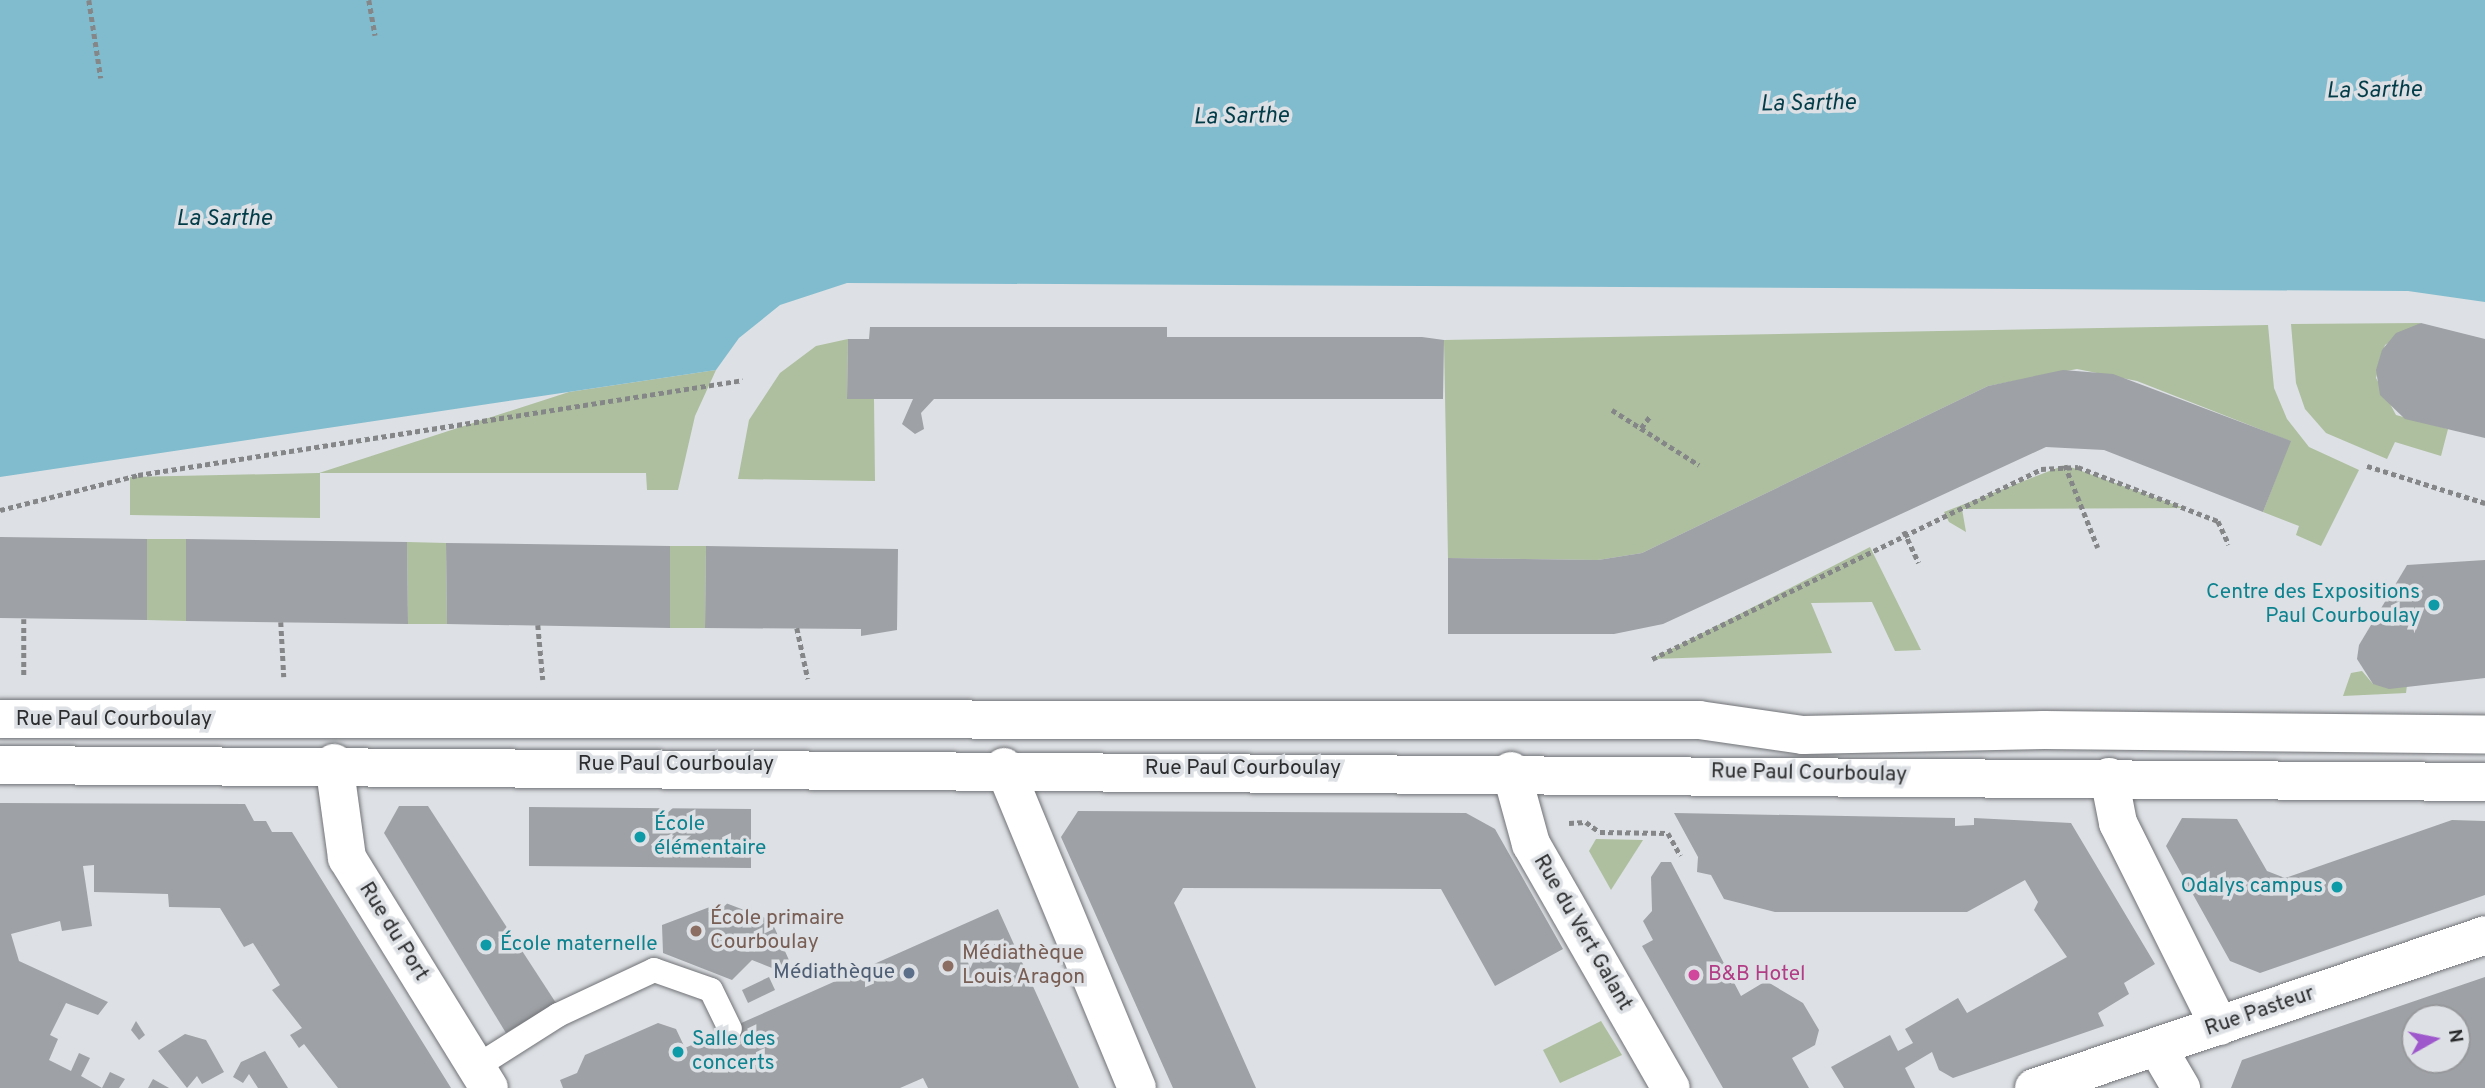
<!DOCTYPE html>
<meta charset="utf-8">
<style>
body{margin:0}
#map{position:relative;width:2485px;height:1088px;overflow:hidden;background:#dde0e4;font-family:Overpass,sans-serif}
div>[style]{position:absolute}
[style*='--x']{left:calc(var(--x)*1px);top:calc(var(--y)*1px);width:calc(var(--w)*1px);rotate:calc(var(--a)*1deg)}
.green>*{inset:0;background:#adbf9e}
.water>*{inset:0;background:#80bcce}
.building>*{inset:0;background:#9ea1a5}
.path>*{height:4.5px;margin-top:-2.25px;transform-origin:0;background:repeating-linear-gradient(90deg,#848688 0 5px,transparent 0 8.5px)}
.roads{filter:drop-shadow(0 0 2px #707276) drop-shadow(0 0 2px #707276)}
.lane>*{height:24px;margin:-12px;padding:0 12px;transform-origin:12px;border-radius:12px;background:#fff}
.street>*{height:38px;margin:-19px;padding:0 19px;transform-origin:19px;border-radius:19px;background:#fff}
.primary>*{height:38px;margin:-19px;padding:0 19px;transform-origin:19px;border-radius:19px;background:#fff}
.dots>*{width:19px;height:19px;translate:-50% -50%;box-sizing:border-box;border:4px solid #dde0e4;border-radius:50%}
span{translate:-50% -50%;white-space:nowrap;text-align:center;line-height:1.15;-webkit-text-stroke:7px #dde0e4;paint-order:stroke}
.culture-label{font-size:21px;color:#0d838f}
.right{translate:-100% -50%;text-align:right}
.left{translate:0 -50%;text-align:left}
.street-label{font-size:21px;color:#2b2c2d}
.education-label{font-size:21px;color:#785e54}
.service-label{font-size:21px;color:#4e5e75}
.hotel-label{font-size:21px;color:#b23c85}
.water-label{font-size:23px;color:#023c49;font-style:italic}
.north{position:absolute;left:2401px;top:1004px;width:70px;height:70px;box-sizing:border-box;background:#dde0e4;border:2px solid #96989b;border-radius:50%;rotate:81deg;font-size:19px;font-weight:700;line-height:28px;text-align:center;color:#2b2c2d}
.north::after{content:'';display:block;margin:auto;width:24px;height:32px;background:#9e58cc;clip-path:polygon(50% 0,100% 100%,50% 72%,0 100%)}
</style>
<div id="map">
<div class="green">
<div style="clip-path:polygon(2421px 323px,2385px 345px,2376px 378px,2396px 415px,2448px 429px,2441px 456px,2395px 442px,2387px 459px,2326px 433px,2305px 409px,2296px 383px,2291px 324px)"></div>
<div style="clip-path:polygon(2268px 325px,2274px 388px,2287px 419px,2309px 447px,2359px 470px,2321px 546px,2296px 535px,2299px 526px,2263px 512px,2290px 441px,2137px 381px,2077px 369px,1988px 386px,1642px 553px,1598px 560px,1448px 558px,1444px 340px)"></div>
<div style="clip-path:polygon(848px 339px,847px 399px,874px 399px,875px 481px,738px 479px,749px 420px,780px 373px,816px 346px)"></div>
<div style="clip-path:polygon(716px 370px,695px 416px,678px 490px,647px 490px,646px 473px,320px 473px,320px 518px,130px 515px,130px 477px,319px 473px,569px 392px)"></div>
<div style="clip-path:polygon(2065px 465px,2184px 508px,1962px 509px,1966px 532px,1949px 522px,1944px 512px)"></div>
<div style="clip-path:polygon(147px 539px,186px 539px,186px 621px,147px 620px)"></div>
<div style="clip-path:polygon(407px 542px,446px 543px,447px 624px,408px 624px)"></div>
<div style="clip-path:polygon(670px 546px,706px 546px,705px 628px,670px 628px)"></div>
<div style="clip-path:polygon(1870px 547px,1921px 650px,1895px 651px,1872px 602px,1811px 603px,1832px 653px,1652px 659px)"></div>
<div style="clip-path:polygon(2362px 671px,2373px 684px,2407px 685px,2406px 693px,2343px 696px,2351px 673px)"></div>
<div style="clip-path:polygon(1596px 839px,1643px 840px,1611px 890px,1589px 851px)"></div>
<div style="clip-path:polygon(1601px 1021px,1622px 1055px,1560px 1083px,1543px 1050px)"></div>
</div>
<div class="water">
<div style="clip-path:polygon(0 0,2485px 0,2485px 302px,2408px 291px,847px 283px,780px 305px,739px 338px,716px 370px,0 477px)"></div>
</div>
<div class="building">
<div style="clip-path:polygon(2421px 323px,2485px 339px,2485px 438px,2405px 419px,2380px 395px,2376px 370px,2382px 350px,2396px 333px)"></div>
<div style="clip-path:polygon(870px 327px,1167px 327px,1167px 337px,1422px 337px,1444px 340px,1443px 399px,934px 399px,921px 413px,924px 429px,915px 434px,902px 424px,913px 399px,847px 399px,848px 339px,869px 339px)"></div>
<div style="clip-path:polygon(2063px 370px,2113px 374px,2291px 441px,2263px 512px,2104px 450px,2046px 447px,1663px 624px,1614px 634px,1448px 634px,1448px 558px,1598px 560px,1642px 553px,1988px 386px)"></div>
<div style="clip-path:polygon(0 537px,147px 539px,147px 620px,0 618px)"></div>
<div style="clip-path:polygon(186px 539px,407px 542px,408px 624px,186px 621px)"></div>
<div style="clip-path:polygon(446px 543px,670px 546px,670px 628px,447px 624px)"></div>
<div style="clip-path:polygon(706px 546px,898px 549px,897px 630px,861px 636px,861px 629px,705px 628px)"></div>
<div style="clip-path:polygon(2485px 560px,2485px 678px,2389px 689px,2373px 684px,2357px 659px,2359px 645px,2407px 565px)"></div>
<div style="clip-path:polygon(0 803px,245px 804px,254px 821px,266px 821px,272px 832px,292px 832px,451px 1088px,338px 1088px,304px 1044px,299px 1048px,290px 1035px,302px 1028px,272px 990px,280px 985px,253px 943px,244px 947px,220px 908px,169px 907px,168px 894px,94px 892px,94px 865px,83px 866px,92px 926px,62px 931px,60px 921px,11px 934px,19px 961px,108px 1002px,98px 1015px,66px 1003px,50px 1035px,58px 1039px,49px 1060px,71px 1071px,79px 1053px,90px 1058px,81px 1076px,102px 1088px,110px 1072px,125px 1079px,119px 1088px,0 1088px)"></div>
<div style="clip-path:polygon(399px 806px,428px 806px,556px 1003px,506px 1033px,384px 833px)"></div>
<div style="clip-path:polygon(529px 807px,751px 809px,751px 868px,529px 866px)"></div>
<div style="clip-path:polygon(1078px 811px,1466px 813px,1495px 829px,1563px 949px,1495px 986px,1441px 889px,1183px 888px,1174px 903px,1256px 1088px,1173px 1088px,1061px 837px)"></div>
<div style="clip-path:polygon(1674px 813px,1955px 818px,1955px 826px,1974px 825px,1974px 818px,2071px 823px,2155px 964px,2124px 983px,2129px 994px,2098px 1013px,2104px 1026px,1953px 1078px,1939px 1070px,1932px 1052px,1905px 1068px,1915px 1088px,1844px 1088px,1831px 1067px,1890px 1035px,1898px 1051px,1913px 1043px,1905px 1029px,1958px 998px,1967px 1013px,2067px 957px,2034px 910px,2038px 902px,2025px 880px,1967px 912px,1775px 912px,1724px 899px,1711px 875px,1697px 872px,1698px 857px)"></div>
<div style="clip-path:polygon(2182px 818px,2237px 819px,2267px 871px,2285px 878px,2452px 820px,2485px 821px,2485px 895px,2260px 973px,2230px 961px,2166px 846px)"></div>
<div style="clip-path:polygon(1661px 862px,1671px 862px,1741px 996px,1766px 981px,1803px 1003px,1819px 1030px,1815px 1045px,1792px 1058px,1809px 1088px,1723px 1088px,1642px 946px,1653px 940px,1643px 921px,1652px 911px,1651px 877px)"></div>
<div style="clip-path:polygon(723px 902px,771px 920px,797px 978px,752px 960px,732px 980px,663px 953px,662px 925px)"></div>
<div style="clip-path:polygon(998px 909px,1079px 1088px,928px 1088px,923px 1078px,900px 1088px,563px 1088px,560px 1080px,577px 1073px,585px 1055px,658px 1023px,676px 1029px,685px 1048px)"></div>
<div style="clip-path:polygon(769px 977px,775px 990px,748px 1003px,742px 990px)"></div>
<div style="clip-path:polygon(evenodd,2485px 977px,2485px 1088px,2231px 1088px,2242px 1060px,2485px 977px,2415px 1018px,2457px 1018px,2457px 1060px,2415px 1060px,2415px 1018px)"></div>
<div style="clip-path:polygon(136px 1021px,145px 1035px,139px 1040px,131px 1030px)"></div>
<div style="clip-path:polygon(185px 1034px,206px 1040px,224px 1072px,202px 1084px,197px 1076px,187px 1088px,158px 1051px)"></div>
<div style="clip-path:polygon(265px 1051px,288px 1088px,258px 1088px,249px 1074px,243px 1083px,233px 1077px,241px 1062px)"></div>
<div style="clip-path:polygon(153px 1079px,169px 1088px,148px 1088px)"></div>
</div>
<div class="path">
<div style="--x:89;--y:0;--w:79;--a:81.3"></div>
<div style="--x:369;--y:0;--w:36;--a:80"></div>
<div style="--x:1612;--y:410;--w:103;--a:32.3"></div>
<div style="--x:1641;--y:428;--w:15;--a:-53"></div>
<div style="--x:2065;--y:465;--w:89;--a:68.3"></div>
<div style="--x:2367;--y:466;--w:124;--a:17.4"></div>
<div style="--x:0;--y:510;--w:142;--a:-14.2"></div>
<div style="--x:138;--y:475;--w:612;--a:-8.92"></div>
<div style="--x:1904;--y:531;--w:35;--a:65"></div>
<div style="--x:24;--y:619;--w:58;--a:90"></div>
<div style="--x:281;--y:622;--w:55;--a:86.9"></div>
<div style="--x:538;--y:625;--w:55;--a:84.8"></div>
<div style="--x:797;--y:628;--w:52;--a:77.8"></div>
<div style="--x:1652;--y:659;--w:433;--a:-26"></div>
<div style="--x:2041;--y:469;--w:37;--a:-3"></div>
<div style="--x:2078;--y:467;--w:150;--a:21.1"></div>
<div style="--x:2218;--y:521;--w:26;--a:65"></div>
<div style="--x:1569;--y:823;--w:17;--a:-3"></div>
<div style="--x:1586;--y:822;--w:17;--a:36"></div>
<div style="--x:1600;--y:832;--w:68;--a:0.8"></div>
<div style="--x:1668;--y:833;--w:26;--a:61"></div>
</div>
<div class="roads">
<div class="lane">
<div style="--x:476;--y:1067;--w:97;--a:-32.4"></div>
<div style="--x:558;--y:1015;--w:106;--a:-25.1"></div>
<div style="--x:654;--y:970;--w:60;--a:19.3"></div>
<div style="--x:711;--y:990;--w:43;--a:64"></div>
</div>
<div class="street">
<div style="--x:334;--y:763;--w:96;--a:82.2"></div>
<div style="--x:347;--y:858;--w:270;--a:58.3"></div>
<div style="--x:1004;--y:767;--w:347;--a:67.5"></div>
<div style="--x:1511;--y:771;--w:76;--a:74.7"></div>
<div style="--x:1531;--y:844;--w:281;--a:60.2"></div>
<div style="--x:2109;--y:777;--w:47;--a:78.9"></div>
<div style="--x:2118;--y:823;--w:227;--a:63.5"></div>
<div style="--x:2157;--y:1047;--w:48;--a:59.7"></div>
<div style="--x:2034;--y:1088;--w:476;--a:-18.7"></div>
</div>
<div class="primary">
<div style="--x:0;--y:719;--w:1699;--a:0.03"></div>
<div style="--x:1699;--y:720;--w:105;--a:8.2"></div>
<div style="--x:1803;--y:735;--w:241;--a:-1.2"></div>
<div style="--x:2044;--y:730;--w:441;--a:0.6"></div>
<div style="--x:0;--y:765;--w:2485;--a:0.39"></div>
</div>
</div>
<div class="dots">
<div style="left:2434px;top:605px;background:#0f9aa8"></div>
<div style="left:640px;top:837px;background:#0f9aa8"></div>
<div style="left:2337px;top:887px;background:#0f9aa8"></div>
<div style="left:696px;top:931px;background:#8d6e63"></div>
<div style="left:486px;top:945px;background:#0f9aa8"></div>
<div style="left:948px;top:966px;background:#8d6e63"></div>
<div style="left:909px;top:973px;background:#5c6f8a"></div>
<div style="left:1694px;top:975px;background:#d1479c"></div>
<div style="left:678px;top:1052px;background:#0f9aa8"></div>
</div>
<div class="culture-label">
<span class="right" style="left:2420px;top:605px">Centre des Expositions<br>Paul Courboulay</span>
<span class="left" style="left:654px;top:837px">École<br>élémentaire</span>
<span class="right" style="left:2323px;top:887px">Odalys campus</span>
<span class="left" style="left:500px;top:945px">École maternelle</span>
<span class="left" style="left:692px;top:1052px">Salle des<br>concerts</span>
</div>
<div class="street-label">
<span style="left:114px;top:720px">Rue Paul Courboulay</span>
<span style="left:676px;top:765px">Rue Paul Courboulay</span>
<span style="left:1243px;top:769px">Rue Paul Courboulay</span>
<span style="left:1809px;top:774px;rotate:1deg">Rue Paul Courboulay</span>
<span style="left:393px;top:932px;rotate:58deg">Rue du Port</span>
<span style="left:1582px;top:933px;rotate:60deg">Rue du Vert Galant</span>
<span style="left:2260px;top:1012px;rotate:-19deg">Rue Pasteur</span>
</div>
<div class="education-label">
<span class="left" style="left:710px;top:931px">École primaire<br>Courboulay</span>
<span class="left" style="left:962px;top:966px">Médiathèque<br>Louis Aragon</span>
</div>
<div class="service-label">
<span class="right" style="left:895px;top:973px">Médiathèque</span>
</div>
<div class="hotel-label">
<span class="left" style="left:1708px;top:975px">B&amp;B Hotel</span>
</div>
<div class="water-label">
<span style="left:2374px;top:92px;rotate:-1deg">La Sarthe</span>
<span style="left:1808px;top:105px;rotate:-1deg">La Sarthe</span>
<span style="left:1241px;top:118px;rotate:-1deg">La Sarthe</span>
<span style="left:224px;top:220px">La Sarthe</span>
</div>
<div class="north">N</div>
</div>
